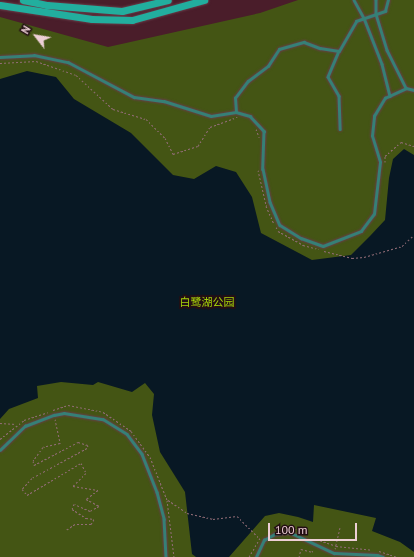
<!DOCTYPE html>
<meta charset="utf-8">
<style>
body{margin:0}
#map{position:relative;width:414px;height:557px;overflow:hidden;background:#4a1d2a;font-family:"PT Sans","Noto Sans SC",sans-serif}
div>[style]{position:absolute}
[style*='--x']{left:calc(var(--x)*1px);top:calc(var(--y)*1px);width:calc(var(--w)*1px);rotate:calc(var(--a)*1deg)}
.green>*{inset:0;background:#445514}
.water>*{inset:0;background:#081824}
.path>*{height:1px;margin-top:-0.5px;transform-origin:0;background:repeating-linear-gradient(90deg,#926c76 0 2px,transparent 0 4px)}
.roads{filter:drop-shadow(0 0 1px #673d49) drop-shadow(0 0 1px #673d49)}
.service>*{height:2.5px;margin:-1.25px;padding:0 1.25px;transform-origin:1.25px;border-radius:1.25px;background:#368076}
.secondary>*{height:7px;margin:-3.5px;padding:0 3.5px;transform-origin:3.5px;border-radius:3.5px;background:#22ae9e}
span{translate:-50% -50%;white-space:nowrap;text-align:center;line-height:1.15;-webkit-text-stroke:4px #230f14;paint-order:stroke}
.park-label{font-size:11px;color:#a6d209}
.north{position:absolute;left:16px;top:16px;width:40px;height:40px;-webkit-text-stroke:3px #230f14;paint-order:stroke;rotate:301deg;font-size:11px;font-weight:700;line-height:16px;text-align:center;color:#edcfd5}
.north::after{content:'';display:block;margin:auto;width:14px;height:18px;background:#edcfd5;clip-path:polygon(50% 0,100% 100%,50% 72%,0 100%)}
.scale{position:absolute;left:268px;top:523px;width:89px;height:18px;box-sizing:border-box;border:2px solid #edcfd5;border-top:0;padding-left:5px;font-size:12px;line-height:14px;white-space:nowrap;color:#edcfd5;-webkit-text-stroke:3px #230f14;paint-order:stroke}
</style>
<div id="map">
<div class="green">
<div style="clip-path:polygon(298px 0,414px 0,414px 557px,0 557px,0 17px,108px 47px,260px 13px)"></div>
</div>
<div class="water">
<div style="clip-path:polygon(27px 71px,56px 77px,74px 99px,131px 133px,173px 175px,194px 179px,216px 166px,236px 172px,252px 197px,261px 233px,312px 260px,351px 255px,370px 236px,385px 220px,389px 178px,393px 159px,404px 149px,414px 155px,414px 552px,400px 542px,372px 531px,376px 518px,314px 505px,313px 522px,298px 517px,279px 513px,265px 516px,229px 557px,196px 557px,192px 554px,185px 492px,160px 452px,152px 415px,154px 394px,145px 383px,132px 392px,98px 382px,93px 385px,61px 382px,37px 386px,38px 398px,9px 409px,0 419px,0 79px)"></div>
</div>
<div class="path">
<div style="--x:0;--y:63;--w:36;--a:-3"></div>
<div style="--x:36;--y:61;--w:42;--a:19.3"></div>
<div style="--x:76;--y:75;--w:50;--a:42.6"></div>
<div style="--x:113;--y:109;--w:34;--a:17"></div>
<div style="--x:146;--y:119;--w:27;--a:45"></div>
<div style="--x:165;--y:138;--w:18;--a:63"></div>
<div style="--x:173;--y:154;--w:26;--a:-18"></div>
<div style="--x:198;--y:146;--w:22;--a:-58"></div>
<div style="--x:210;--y:127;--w:29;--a:-20"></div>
<div style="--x:256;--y:129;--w:9;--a:69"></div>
<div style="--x:385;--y:162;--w:6;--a:-90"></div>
<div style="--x:385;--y:156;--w:21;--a:-41"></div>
<div style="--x:401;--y:142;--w:14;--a:17"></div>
<div style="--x:258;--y:170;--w:37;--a:77"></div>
<div style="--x:266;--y:206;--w:20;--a:66"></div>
<div style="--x:276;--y:227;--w:4;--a:63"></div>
<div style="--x:278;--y:231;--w:29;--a:29"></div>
<div style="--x:303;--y:245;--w:16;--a:15"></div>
<div style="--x:324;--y:251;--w:29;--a:14"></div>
<div style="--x:352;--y:258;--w:12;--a:-5"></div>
<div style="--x:364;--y:257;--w:40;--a:-16"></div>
<div style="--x:402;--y:246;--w:16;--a:-43"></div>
<div style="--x:53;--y:410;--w:16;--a:-18"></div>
<div style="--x:68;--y:405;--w:36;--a:11"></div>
<div style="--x:103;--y:412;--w:34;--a:34"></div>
<div style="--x:131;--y:431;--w:32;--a:54"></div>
<div style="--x:150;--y:457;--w:46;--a:68.4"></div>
<div style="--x:167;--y:500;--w:57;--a:83"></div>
<div style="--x:55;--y:419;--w:25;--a:78"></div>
<div style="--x:60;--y:443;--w:17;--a:167"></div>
<div style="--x:43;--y:447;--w:17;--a:126"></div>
<div style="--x:33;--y:461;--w:4;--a:76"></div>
<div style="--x:34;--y:465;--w:50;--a:-27.6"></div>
<div style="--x:78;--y:442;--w:10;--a:17"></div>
<div style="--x:88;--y:445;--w:3;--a:108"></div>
<div style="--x:87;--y:448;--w:63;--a:151.4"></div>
<div style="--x:32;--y:478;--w:15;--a:132"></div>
<div style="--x:22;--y:489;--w:8;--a:50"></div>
<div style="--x:27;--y:495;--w:63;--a:-30.7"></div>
<div style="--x:81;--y:463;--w:11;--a:63"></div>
<div style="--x:86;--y:473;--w:18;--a:135"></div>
<div style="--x:73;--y:486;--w:25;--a:9"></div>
<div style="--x:98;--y:490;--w:15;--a:143"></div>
<div style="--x:86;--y:499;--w:15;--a:28"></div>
<div style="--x:99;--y:506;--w:10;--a:151"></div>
<div style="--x:90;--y:511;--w:17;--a:-156"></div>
<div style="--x:74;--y:504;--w:5;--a:112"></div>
<div style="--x:72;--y:509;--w:17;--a:33"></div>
<div style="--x:86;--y:518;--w:8;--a:7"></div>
<div style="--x:94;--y:519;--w:6;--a:121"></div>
<div style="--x:91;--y:524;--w:16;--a:180"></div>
<div style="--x:75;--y:524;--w:11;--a:146"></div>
<div style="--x:0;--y:423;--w:16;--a:4"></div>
<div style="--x:0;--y:439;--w:31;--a:-38"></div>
<div style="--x:24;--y:420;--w:25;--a:-18"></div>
<div style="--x:168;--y:500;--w:23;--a:34"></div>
<div style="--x:187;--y:513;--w:27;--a:13"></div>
<div style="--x:213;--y:519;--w:24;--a:-7"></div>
<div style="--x:237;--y:516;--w:31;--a:45"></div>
<div style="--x:291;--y:527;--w:7;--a:27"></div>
<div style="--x:316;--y:539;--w:21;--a:19"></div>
<div style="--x:336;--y:546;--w:36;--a:6"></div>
<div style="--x:335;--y:549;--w:22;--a:-77"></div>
<div style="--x:379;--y:551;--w:19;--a:18"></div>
<div style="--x:249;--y:557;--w:22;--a:-60"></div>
<div style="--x:299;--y:557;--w:8;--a:-76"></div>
<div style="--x:301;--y:549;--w:11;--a:15"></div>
<div style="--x:312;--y:552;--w:3;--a:-72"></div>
</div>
<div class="roads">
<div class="service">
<div style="--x:354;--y:0;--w:21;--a:61"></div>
<div style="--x:364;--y:18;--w:49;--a:68.6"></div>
<div style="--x:382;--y:64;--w:33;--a:76"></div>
<div style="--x:376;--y:0;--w:14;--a:90"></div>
<div style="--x:376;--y:14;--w:38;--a:73"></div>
<div style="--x:387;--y:50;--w:42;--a:63.4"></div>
<div style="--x:339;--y:51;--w:34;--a:-60"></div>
<div style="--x:356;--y:21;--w:31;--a:-19"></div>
<div style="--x:385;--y:11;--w:11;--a:-75"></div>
<div style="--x:0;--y:57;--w:34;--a:-3"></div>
<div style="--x:34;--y:55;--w:35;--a:12"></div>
<div style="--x:68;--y:62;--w:75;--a:27.9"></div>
<div style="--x:134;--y:97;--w:30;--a:8"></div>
<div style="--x:164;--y:101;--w:49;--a:17.7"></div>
<div style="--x:211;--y:116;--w:25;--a:-9"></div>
<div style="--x:236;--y:112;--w:15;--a:16"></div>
<div style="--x:250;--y:116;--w:21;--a:47"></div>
<div style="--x:264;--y:131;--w:38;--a:92"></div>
<div style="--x:263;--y:169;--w:34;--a:78"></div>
<div style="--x:270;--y:202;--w:25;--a:67"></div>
<div style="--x:280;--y:225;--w:25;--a:32"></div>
<div style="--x:301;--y:238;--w:23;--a:20"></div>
<div style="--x:323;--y:246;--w:41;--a:-21.5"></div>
<div style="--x:361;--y:231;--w:21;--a:-53"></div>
<div style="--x:374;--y:214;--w:52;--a:-83.4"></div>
<div style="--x:380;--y:162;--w:27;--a:-107"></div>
<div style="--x:372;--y:136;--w:20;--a:-84"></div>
<div style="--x:374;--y:116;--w:21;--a:-59"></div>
<div style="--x:385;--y:98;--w:23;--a:-25"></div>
<div style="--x:406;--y:88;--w:8;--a:14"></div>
<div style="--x:236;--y:112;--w:14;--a:-94"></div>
<div style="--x:235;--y:98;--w:21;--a:-53"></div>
<div style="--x:248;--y:81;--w:25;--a:-37"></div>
<div style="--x:268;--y:66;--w:20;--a:-57"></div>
<div style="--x:279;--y:49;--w:26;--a:-16"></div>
<div style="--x:304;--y:42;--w:17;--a:21"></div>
<div style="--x:320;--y:48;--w:19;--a:9"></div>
<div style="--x:339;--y:51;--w:28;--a:113"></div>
<div style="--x:328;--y:77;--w:22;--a:60"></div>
<div style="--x:339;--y:96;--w:33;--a:88"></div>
<div style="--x:0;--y:450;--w:35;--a:-44"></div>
<div style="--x:25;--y:426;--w:31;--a:-21"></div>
<div style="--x:54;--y:415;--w:10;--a:-11"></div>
<div style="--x:64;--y:413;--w:39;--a:9"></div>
<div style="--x:103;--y:419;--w:28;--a:32"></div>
<div style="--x:127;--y:434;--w:25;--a:53"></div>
<div style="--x:142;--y:454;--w:41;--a:68.5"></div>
<div style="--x:157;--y:492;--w:28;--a:75"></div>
<div style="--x:164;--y:519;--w:38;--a:87"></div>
<div style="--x:256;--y:557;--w:19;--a:-65"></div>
<div style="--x:264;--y:540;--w:13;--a:-29"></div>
<div style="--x:275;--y:534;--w:14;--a:-8"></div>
<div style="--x:289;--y:532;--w:50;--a:25"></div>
<div style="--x:334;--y:553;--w:43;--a:2.7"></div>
<div style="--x:377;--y:555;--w:6;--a:18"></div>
</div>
<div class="secondary">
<div style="--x:23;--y:0;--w:25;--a:12"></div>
<div style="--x:47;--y:5;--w:75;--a:4.6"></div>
<div style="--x:122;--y:11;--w:47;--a:-13.4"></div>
<div style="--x:0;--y:5;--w:93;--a:8.7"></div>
<div style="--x:92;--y:19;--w:40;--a:1.4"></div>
<div style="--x:132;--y:20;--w:75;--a:-15.5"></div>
</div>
</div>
<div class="park-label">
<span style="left:207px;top:302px">白鹭湖公园</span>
</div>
<div class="north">N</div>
<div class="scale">100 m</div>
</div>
